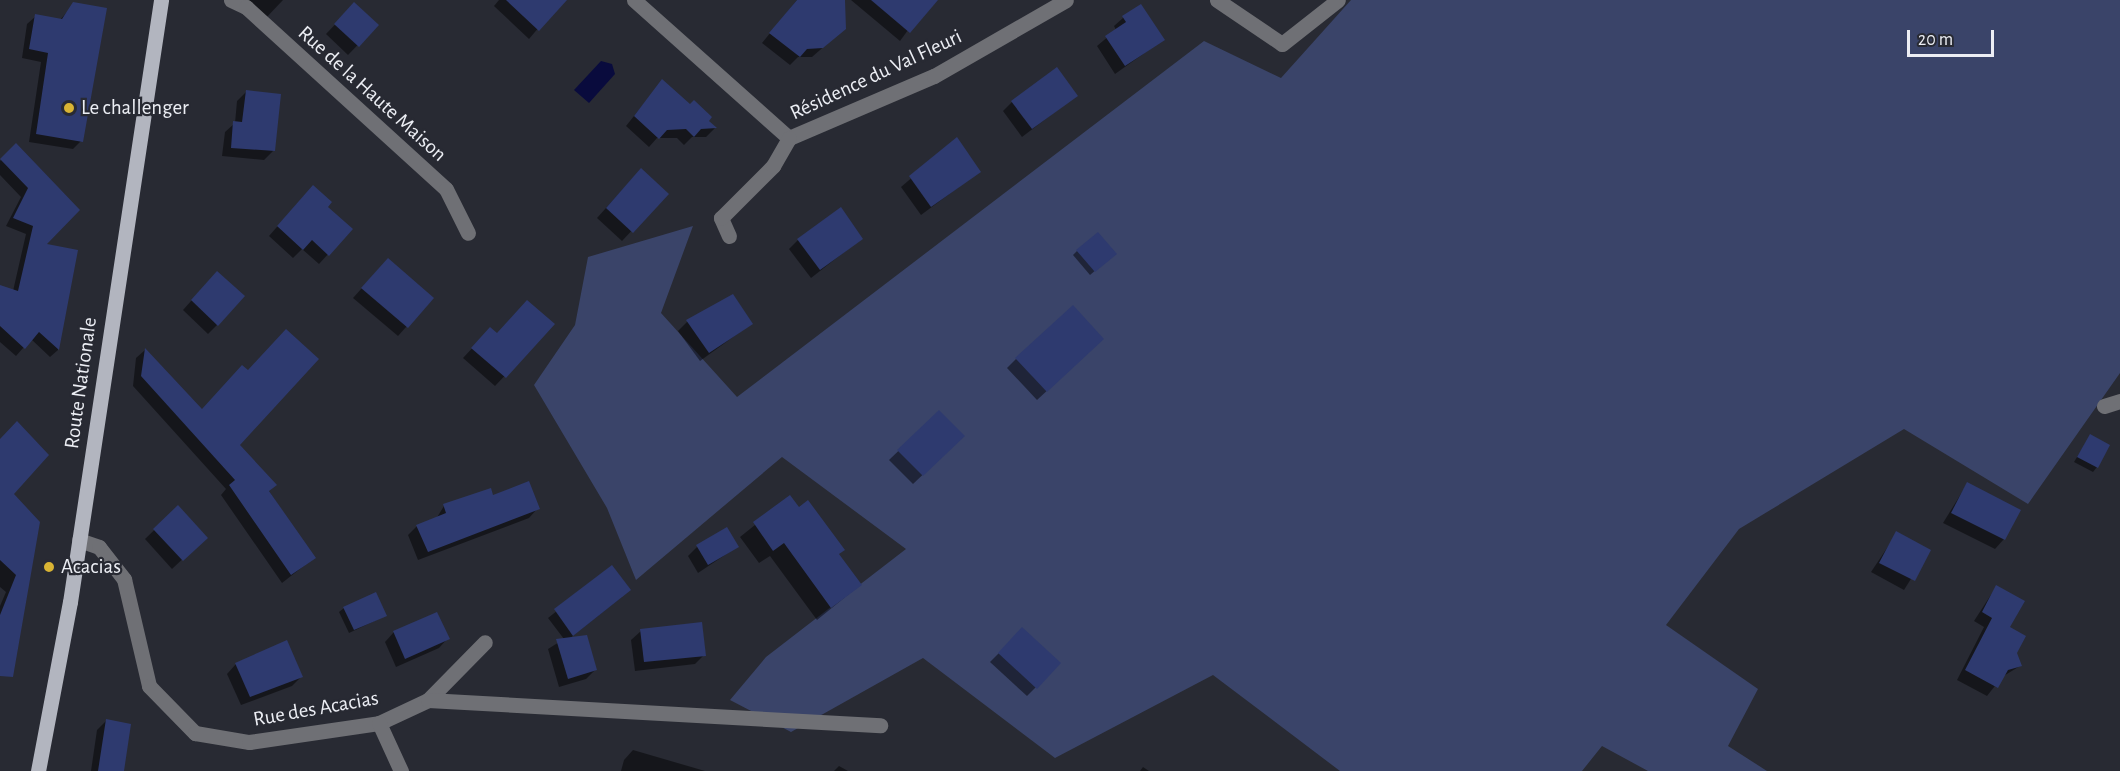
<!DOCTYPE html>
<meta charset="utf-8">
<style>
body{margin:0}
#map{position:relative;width:2120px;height:771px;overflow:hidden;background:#282a33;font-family:"Alegreya Sans",sans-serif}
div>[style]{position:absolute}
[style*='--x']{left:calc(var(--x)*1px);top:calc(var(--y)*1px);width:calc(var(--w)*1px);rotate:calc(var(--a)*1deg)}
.green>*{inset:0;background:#3a4469}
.water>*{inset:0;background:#090b3d}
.shadow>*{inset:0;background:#0007}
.building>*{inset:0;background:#2e3a6f}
.minor>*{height:15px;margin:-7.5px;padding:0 7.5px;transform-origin:7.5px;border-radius:7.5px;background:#6f7075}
.major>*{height:15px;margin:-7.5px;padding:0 7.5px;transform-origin:7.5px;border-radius:7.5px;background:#b2b5bf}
.dots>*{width:16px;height:16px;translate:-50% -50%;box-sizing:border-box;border:3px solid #282a33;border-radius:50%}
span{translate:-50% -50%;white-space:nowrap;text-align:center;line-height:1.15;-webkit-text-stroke:4.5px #282a33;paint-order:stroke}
.street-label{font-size:21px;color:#eceef4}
.poi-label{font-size:21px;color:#eceef4}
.left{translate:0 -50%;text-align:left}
.scale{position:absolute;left:1907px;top:30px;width:87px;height:27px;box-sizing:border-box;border:3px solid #eceef4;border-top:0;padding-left:8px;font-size:18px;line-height:21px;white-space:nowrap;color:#eceef4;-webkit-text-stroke:4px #282a33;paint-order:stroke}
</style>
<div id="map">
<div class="green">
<div style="clip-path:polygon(1351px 0,2120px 0,2120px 373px,2028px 504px,1904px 429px,1739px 529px,1666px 625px,1758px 689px,1728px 746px,1767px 771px,1648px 771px,1602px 746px,1582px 771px,1340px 771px,1213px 675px,1055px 758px,923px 658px,791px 732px,730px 700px,766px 657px,906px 549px,782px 457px,636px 580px,607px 508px,534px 385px,575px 325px,588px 257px,693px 226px,661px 313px,737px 397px,1204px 41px,1281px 78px)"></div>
</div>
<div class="water">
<div style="clip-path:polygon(601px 61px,612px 64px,615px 74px,589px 103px,574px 90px)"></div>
</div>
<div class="shadow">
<div style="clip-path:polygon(245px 0,283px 0,265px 19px)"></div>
<div style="clip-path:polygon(499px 0,562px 0,529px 39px,494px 6px)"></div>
<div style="clip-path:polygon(797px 0,825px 0,844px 29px,812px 57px,798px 57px,790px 65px,762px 43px)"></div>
<div style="clip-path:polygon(851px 0,930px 0,900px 41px)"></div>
<div style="clip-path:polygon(74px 4px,106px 9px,81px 141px,73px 149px,29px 142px,41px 62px,22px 58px,27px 24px,36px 16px,60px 20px)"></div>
<div style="clip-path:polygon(1141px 6px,1163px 40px,1115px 74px,1097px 46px,1116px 30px,1114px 26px,1123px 18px)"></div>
<div style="clip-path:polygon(345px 14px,377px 25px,348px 55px,326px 34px)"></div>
<div style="clip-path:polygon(662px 81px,715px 128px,706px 137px,692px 137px,684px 145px,677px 138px,657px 138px,649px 147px,626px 126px)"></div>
<div style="clip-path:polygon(247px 91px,273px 151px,264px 160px,222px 156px,225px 132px,235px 123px,237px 101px)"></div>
<div style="clip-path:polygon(1076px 96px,1022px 137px,1003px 111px,1012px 102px)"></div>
<div style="clip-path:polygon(957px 139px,979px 172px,921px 215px,901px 187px)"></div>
<div style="clip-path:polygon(16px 145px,44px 245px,76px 252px,58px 350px,50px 357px,31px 339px,16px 356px,0 342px,0 286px,13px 291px,26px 234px,6px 226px,21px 197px,0 175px,0 161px)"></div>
<div style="clip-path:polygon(632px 179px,666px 194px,622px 241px,597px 218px)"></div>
<div style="clip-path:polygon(304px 196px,326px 207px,351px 229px,319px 264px,302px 249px,293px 258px,269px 236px)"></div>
<div style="clip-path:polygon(861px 239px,811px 278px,789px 249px,798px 240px)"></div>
<div style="clip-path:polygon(1077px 251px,1110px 258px,1090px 275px,1073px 255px)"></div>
<div style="clip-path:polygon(379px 269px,432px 298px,398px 336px,353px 298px)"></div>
<div style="clip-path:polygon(208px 282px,217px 325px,208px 334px,183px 310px)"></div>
<div style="clip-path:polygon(687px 322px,751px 324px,700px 361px,678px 331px)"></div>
<div style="clip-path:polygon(553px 325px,495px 386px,463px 358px,490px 329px,496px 335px)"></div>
<div style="clip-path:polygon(1093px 348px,1037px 400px,1007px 368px,1016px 359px)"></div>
<div style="clip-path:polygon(145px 350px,202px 411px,247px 372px,238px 445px,314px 558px,282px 583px,221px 495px,226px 489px,133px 386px,136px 358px)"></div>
<div style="clip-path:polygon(939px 412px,954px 445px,913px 484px,889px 460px)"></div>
<div style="clip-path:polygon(2090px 436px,2097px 467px,2093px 472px,2074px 462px)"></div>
<div style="clip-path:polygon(0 441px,12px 494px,38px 522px,0 642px,0 606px,6px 592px,0 587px)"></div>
<div style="clip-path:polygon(1967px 484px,2004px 539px,1995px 549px,1943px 523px)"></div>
<div style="clip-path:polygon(492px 497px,538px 508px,529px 518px,418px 560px,408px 535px,417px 526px,436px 519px,444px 506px)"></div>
<div style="clip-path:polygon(790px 497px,860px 585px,817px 620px,770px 556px,759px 563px,740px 537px)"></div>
<div style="clip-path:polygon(178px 507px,205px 538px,172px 569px,145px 539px)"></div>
<div style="clip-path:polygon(1897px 533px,1929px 550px,1904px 590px,1871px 572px)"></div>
<div style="clip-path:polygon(697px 547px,737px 547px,698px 573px,688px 556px)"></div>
<div style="clip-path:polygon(612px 567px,622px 597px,569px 639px,596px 669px,586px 679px,559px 687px,548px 649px,564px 639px,548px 618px)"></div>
<div style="clip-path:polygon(1996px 587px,2020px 666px,2002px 677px,1987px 696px,1957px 680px,1984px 627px,1974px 621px)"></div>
<div style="clip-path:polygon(344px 608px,385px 616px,349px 633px,339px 612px)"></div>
<div style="clip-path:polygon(1023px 629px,1036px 687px,1027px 696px,990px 662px)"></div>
<div style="clip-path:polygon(641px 631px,704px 655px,695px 664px,635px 671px,631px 640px)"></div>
<div style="clip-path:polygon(394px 632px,448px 638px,439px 648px,396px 667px,385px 642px)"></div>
<div style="clip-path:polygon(236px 664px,301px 677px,292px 686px,241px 705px,227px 674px)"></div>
<div style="clip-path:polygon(106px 721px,122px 771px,91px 771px,97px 730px)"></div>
<div style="clip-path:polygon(633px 750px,705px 771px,621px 771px,624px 760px)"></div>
<div style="clip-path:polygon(839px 766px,848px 771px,834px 771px)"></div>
<div style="clip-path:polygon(1143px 767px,1149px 771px,1140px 771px)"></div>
</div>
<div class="building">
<div style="clip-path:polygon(506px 0,567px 0,539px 31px)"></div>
<div style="clip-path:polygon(797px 0,845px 0,846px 29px,823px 48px,807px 49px,800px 57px,769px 33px)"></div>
<div style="clip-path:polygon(871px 0,938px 0,910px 33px)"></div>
<div style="clip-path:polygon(73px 2px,107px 8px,83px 142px,36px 134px,48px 53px,29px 49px,35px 14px,62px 19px)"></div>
<div style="clip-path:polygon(354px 2px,379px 25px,359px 47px,334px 24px)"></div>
<div style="clip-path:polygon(1141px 4px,1165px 40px,1125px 66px,1105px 36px,1126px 22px,1122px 16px)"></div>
<div style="clip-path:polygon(1057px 67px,1078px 96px,1032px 129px,1011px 101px)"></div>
<div style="clip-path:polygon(662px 79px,690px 104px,694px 100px,712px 117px,709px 121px,717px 128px,701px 129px,694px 137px,686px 129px,667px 130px,659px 139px,634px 116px)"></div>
<div style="clip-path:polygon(246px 90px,281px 94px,275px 151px,231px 148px,233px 121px,242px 122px)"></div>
<div style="clip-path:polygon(957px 137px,981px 172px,931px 207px,909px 176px)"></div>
<div style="clip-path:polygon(16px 143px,80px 210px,47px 244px,78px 250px,59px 350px,39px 332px,25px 349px,0 326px,0 285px,18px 291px,33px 226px,13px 218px,28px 188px,0 159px)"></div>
<div style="clip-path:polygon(641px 168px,669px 194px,633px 233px,606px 208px)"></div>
<div style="clip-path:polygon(313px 185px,332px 202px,328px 207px,353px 229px,329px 256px,312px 240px,303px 250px,277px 226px)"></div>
<div style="clip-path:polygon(841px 207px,863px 239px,820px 270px,797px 239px)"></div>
<div style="clip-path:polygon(1098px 232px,1117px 254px,1095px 272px,1076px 250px)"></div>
<div style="clip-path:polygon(388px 258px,434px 298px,408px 328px,361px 288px)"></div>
<div style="clip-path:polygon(217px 271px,245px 296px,218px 326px,191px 300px)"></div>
<div style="clip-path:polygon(733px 294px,753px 324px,709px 353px,686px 320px)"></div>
<div style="clip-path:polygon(527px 300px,555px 324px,506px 378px,471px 348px,490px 327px,497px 333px)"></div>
<div style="clip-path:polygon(1073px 305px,1104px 339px,1047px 392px,1015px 358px)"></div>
<div style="clip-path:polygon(286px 329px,319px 359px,240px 445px,277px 485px,269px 491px,316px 558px,291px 575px,229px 485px,235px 480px,141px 376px,145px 348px,202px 409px,242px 365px,248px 370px)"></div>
<div style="clip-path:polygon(939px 410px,965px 436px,923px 476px,897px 450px)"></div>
<div style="clip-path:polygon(17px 421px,49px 455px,14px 494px,40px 522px,13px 677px,0 676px,0 615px,16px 575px,0 560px,0 439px)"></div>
<div style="clip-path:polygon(2090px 434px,2110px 445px,2098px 468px,2077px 457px)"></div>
<div style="clip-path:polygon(529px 481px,540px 509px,428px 552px,416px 525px,446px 513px,443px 504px,491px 488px,493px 495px)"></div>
<div style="clip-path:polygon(1967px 482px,2021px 510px,2005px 540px,1951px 513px)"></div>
<div style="clip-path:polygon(790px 495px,799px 507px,808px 500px,845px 550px,839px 554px,862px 585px,831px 608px,784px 543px,773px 551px,753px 522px)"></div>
<div style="clip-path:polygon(178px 505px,208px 538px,183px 561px,153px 529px)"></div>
<div style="clip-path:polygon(727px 527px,739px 547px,708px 565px,696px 545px)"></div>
<div style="clip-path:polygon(1896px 531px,1931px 550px,1915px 581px,1879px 563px)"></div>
<div style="clip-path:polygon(612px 565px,631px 590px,573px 636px,554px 609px)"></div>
<div style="clip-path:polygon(1996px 585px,2025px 601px,2010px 627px,2026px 636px,2017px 653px,2022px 666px,2008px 670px,1998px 688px,1965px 670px,1992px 618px,1982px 612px)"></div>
<div style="clip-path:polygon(376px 592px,387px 616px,354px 630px,343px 607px)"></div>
<div style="clip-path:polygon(437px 612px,450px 639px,405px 659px,393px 631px)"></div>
<div style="clip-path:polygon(702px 622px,706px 656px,644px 662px,640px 629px)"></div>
<div style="clip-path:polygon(1022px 627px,1061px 663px,1037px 689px,998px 653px)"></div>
<div style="clip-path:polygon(587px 635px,597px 670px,568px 679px,556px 639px)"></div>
<div style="clip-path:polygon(287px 640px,303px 677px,250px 697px,235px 663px)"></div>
<div style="clip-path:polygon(106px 719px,131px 724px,124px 771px,98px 771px)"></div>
</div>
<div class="minor">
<div style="--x:231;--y:0;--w:17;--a:25"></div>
<div style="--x:246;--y:7;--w:270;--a:42.3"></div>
<div style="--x:446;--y:189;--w:49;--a:63.4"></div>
<div style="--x:634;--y:0;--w:208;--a:41.7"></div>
<div style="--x:789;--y:138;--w:158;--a:-23.2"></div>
<div style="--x:934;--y:76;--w:152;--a:-29.9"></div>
<div style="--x:1217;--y:0;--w:78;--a:34.1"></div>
<div style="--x:1282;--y:44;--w:71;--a:-38.2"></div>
<div style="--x:729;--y:236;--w:20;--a:-114"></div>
<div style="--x:721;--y:218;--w:74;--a:-45"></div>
<div style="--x:773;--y:166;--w:32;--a:-60"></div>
<div style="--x:2104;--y:406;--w:17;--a:-17"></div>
<div style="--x:79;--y:540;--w:21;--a:19"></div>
<div style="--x:99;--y:547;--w:41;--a:52"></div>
<div style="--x:124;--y:579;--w:110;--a:76.8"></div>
<div style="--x:149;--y:686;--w:66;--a:45.6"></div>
<div style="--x:195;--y:733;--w:55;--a:9.5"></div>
<div style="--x:249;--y:742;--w:131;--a:-8.3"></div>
<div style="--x:379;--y:723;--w:54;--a:-25.1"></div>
<div style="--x:428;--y:700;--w:81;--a:-45.5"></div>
<div style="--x:428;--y:700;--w:453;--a:3.2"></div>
<div style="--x:379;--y:723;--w:53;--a:65.4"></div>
</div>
<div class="major">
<div style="--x:38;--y:771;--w:172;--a:-79.3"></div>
<div style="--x:70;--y:602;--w:609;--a:-81.4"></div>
</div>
<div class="dots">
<div style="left:69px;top:108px;background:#d9b434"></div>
<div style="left:49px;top:567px;background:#d9b434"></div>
</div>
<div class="street-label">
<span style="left:876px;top:75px;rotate:-25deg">Résidence du Val Fleuri</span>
<span style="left:372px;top:94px;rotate:42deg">Rue de la Haute Maison</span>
<span style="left:81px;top:383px;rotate:-82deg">Route Nationale</span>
<span style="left:316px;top:709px;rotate:-10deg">Rue des Acacias</span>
</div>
<div class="poi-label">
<span class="left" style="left:81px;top:108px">Le challenger</span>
<span class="left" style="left:61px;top:567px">Acacias</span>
</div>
<div class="scale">20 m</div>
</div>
